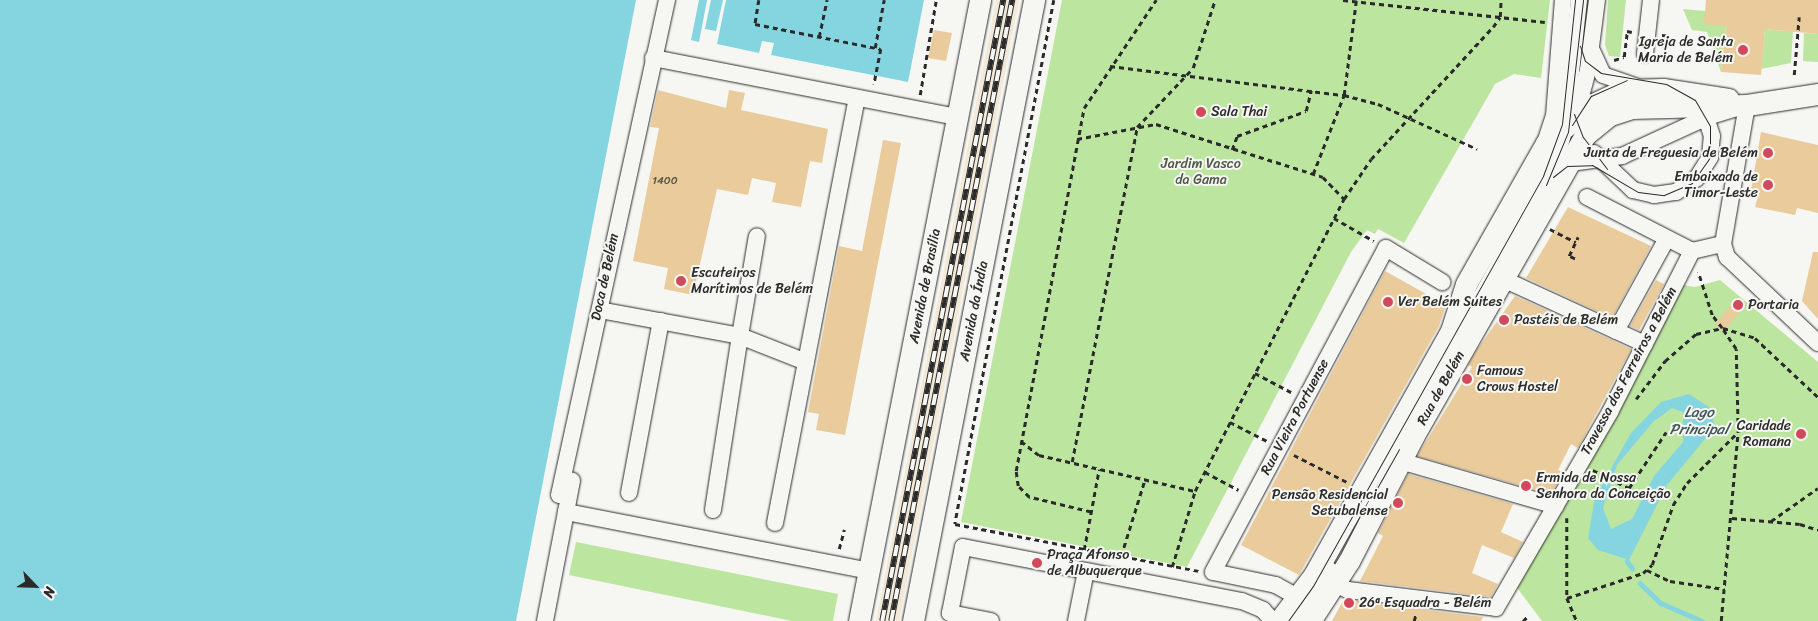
<!DOCTYPE html>
<meta charset="utf-8">
<style>
body{margin:0}
#map{position:relative;width:1818px;height:621px;overflow:hidden;background:#f6f6f2;font-family:Sriracha,sans-serif}
div>[style]{position:absolute}
[style*='--x']{left:calc(var(--x)*1px);top:calc(var(--y)*1px);width:calc(var(--w)*1px);rotate:calc(var(--a)*1deg)}
.built>*{inset:0;background:#f2e9d8}
.green>*{inset:0;background:#bce5a0}
.water>*{inset:0;background:#85d5e0}
.stream>*{height:4.5px;margin:-2.25px;padding:0 2.25px;transform-origin:2.25px;border-radius:2.25px;background:#85d5e0}
.building>*{inset:0;background:#eacb9c}
.path>*{height:2.5px;margin-top:-1.25px;transform-origin:0;background:repeating-linear-gradient(90deg,#2b2b2b 0 5px,transparent 0 9px)}
.roads{filter:drop-shadow(0 0 1px #2b2b2b) drop-shadow(0 0 1px #2b2b2b)}
.minor>*{height:16px;margin:-8px;padding:0 8px;transform-origin:8px;border-radius:8px;background:#f6f6f2}
.major>*{height:21px;margin:-10.5px;padding:0 10.5px;transform-origin:10.5px;border-radius:10.5px;background:#f6f6f2}
.tram>*{height:1px;margin:-0.5px;padding:0 0.5px;transform-origin:0.5px;border-radius:0.5px;background:#2b2b2b}
.rail>*{height:5.5px;margin-top:-2.75px;transform-origin:0;background:repeating-linear-gradient(90deg,#f6f6f2 0 11px,#2b2b2b 0 22px);box-sizing:border-box;border-block:1px solid #2b2b2b}
.dots>*{width:14px;height:14px;translate:-50% -50%;box-sizing:border-box;border:2px solid #f6f6f2;border-radius:50%}
span{translate:-50% -50%;white-space:nowrap;text-align:center;line-height:1.15;-webkit-text-stroke:4px #f6f6f2;paint-order:stroke}
.number-label{font-size:11px;color:#5b5347}
.number-label span{-webkit-text-stroke-width:0}
.poi-label{font-size:14px;color:#2b2b2b}
.right{translate:-100% -50%;text-align:right}
.left{translate:0 -50%;text-align:left}
.park-label{font-size:14px;color:#4f5a48}
.street-label{font-size:14px;color:#2b2b2b}
.water-label{font-size:15px;color:#425658;font-style:italic}
.north{position:absolute;left:10px;top:561px;width:50px;height:50px;-webkit-text-stroke:4px #f6f6f2;paint-order:stroke;rotate:114deg;font-size:14px;font-weight:700;line-height:20px;text-align:center;color:#2b2b2b}
.north::after{content:'';display:block;margin:auto;width:18px;height:22px;background:#2b2b2b;clip-path:polygon(50% 0,100% 100%,50% 72%,0 100%)}
</style>
<div id="map">
<div class="built">
<div style="clip-path:polygon(996px 0,1019px 0,899px 621px,876px 621px)"></div>
</div>
<div class="green">
<div style="clip-path:polygon(1062px 0,1550px 0,1541px 78px,1514px 74px,1495px 84px,1404px 243px,1378px 229px,1375px 234px,1367px 230px,1351px 252px,1187px 567px,961px 522px)"></div>
<div style="clip-path:polygon(1608px 0,1626px 0,1620px 57px,1609px 56px,1605px 45px)"></div>
<div style="clip-path:polygon(1683px 9px,1705px 11px,1726px 26px,1721px 72px,1707px 32px,1692px 30px)"></div>
<div style="clip-path:polygon(1787px 16px,1794px 16px,1791px 63px,1761px 69px,1765px 29px,1786px 31px)"></div>
<div style="clip-path:polygon(1804px 33px,1818px 34px,1818px 62px,1803px 61px)"></div>
<div style="clip-path:polygon(1720px 280px,1818px 362px,1818px 621px,1542px 621px,1515px 585px,1683px 285px,1695px 287px)"></div>
<div style="clip-path:polygon(576px 542px,838px 594px,833px 621px,792px 621px,569px 575px)"></div>
</div>
<div class="water">
<div style="clip-path:polygon(0 0,636px 0,516px 621px,0 621px)"></div>
<div style="clip-path:polygon(699px 0,707px 0,699px 42px,691px 40px)"></div>
<div style="clip-path:polygon(711px 0,723px 0,716px 31px,705px 29px)"></div>
<div style="clip-path:polygon(726px 0,924px 0,908px 82px,771px 55px,774px 43px,762px 41px,759px 53px,717px 44px)"></div>
<div style="clip-path:polygon(evenodd,1689px 394px,1712px 409px,1714px 428px,1667px 485px,1629px 560px,1598px 550px,1588px 538px,1595px 497px,1631px 433px,1661px 402px,1689px 394px,1672px 408px,1683px 412px,1683px 442px,1654px 476px,1632px 519px,1611px 529px,1603px 508px,1617px 465px,1653px 422px,1672px 408px)"></div>
</div>
<div class="stream">
<div style="--x:1627;--y:561;--w:9;--a:54"></div>
<div style="--x:1640;--y:583;--w:29;--a:44"></div>
<div style="--x:1661;--y:603;--w:45;--a:23.7"></div>
</div>
<div class="building">
<div style="clip-path:polygon(1706px 0,1818px 0,1818px 34px,1765px 29px,1761px 75px,1721px 72px,1726px 26px,1704px 24px)"></div>
<div style="clip-path:polygon(934px 30px,952px 33px,946px 61px,928px 58px)"></div>
<div style="clip-path:polygon(658px 90px,726px 108px,729px 90px,745px 93px,741px 110px,828px 129px,822px 163px,810px 161px,801px 207px,772px 202px,776px 183px,752px 178px,748px 195px,717px 189px,693px 295px,664px 289px,668px 268px,633px 261px,659px 128px,650px 127px)"></div>
<div style="clip-path:polygon(1761px 132px,1818px 145px,1818px 213px,1797px 208px,1795px 215px,1755px 207px,1759px 192px,1751px 190px)"></div>
<div style="clip-path:polygon(883px 140px,901px 143px,845px 435px,816px 430px,819px 414px,808px 412px,839px 246px,862px 251px)"></div>
<div style="clip-path:polygon(1568px 207px,1651px 246px,1612px 318px,1526px 278px)"></div>
<div style="clip-path:polygon(1813px 252px,1818px 252px,1818px 319px,1802px 301px)"></div>
<div style="clip-path:polygon(1385px 271px,1446px 305px,1439px 326px,1299px 575px,1241px 545px)"></div>
<div style="clip-path:polygon(1656px 280px,1664px 284px,1639px 330px,1630px 326px)"></div>
<div style="clip-path:polygon(1515px 296px,1631px 349px,1578px 448px,1571px 444px,1558px 470px,1563px 472px,1551px 494px,1417px 456px,1472px 367px,1468px 365px,1476px 351px)"></div>
<div style="clip-path:polygon(1737px 297px,1746px 304px,1724px 332px,1715px 325px)"></div>
<div style="clip-path:polygon(1408px 474px,1513px 504px,1501px 532px,1523px 542px,1514px 558px,1482px 545px,1472px 573px,1498px 584px,1491px 597px,1360px 581px,1383px 536px,1378px 533px)"></div>
<div style="clip-path:polygon(1344px 599px,1347px 600px,1483px 617px,1481px 621px,1332px 621px)"></div>
</div>
<div class="path">
<div style="--x:759;--y:0;--w:24;--a:99"></div>
<div style="--x:755;--y:24;--w:128;--a:11.2"></div>
<div style="--x:881;--y:49;--w:36;--a:101"></div>
<div style="--x:1054;--y:0;--w:533;--a:100.7"></div>
<div style="--x:955;--y:524;--w:248;--a:10.9"></div>
<div style="--x:1343;--y:0;--w:203;--a:6.2"></div>
<div style="--x:1662;--y:35;--w:8;--a:7"></div>
<div style="--x:819;--y:37;--w:38;--a:-78"></div>
<div style="--x:875;--y:48;--w:49;--a:-79.4"></div>
<div style="--x:1614;--y:60;--w:10;--a:-17"></div>
<div style="--x:1624;--y:57;--w:26;--a:-83"></div>
<div style="--x:1627;--y:31;--w:5;--a:11"></div>
<div style="--x:1110;--y:66;--w:236;--a:7.1"></div>
<div style="--x:1344;--y:95;--w:35;--a:15"></div>
<div style="--x:1378;--y:104;--w:109;--a:24.4"></div>
<div style="--x:1794;--y:75;--w:58;--a:-85.1"></div>
<div style="--x:920;--y:95;--w:96;--a:-80.4"></div>
<div style="--x:1077;--y:139;--w:80;--a:-10.8"></div>
<div style="--x:1156;--y:124;--w:175;--a:17.6"></div>
<div style="--x:1323;--y:177;--w:30;--a:46"></div>
<div style="--x:1232;--y:150;--w:15;--a:-70"></div>
<div style="--x:1237;--y:136;--w:73;--a:-19.9"></div>
<div style="--x:1306;--y:111;--w:21;--a:-76"></div>
<div style="--x:1313;--y:174;--w:85;--a:-68.6"></div>
<div style="--x:1344;--y:95;--w:95;--a:-82.7"></div>
<div style="--x:1334;--y:218;--w:46;--a:29.9"></div>
<div style="--x:1550;--y:229;--w:29;--a:27"></div>
<div style="--x:1575;--y:259;--w:7;--a:-153"></div>
<div style="--x:1569;--y:256;--w:21;--a:-65"></div>
<div style="--x:1723;--y:328;--w:34;--a:17"></div>
<div style="--x:1755;--y:338;--w:86;--a:43.1"></div>
<div style="--x:1255;--y:373;--w:41;--a:27.8"></div>
<div style="--x:1636;--y:399;--w:48;--a:-52.7"></div>
<div style="--x:1665;--y:361;--w:41;--a:-41.1"></div>
<div style="--x:1696;--y:334;--w:27;--a:-13"></div>
<div style="--x:1722;--y:328;--w:16;--a:-128"></div>
<div style="--x:1712;--y:315;--w:45;--a:-108"></div>
<div style="--x:1230;--y:422;--w:42;--a:27.2"></div>
<div style="--x:1021;--y:441;--w:23;--a:38"></div>
<div style="--x:1039;--y:455;--w:160;--a:13"></div>
<div style="--x:1294;--y:455;--w:59;--a:27"></div>
<div style="--x:1072;--y:462;--w:341;--a:-79"></div>
<div style="--x:1137;--y:127;--w:81;--a:-46.5"></div>
<div style="--x:1193;--y:68;--w:71;--a:-72.1"></div>
<div style="--x:1593;--y:470;--w:40;--a:26.6"></div>
<div style="--x:1629;--y:488;--w:67;--a:-56.5"></div>
<div style="--x:1205;--y:472;--w:38;--a:28"></div>
<div style="--x:1091;--y:512;--w:64;--a:-166.4"></div>
<div style="--x:1029;--y:497;--w:16;--a:-135"></div>
<div style="--x:1018;--y:486;--w:15;--a:-98"></div>
<div style="--x:1016;--y:471;--w:369;--a:-79.4"></div>
<div style="--x:1084;--y:108;--w:130;--a:-56.3"></div>
<div style="--x:1567;--y:518;--w:80;--a:90"></div>
<div style="--x:1567;--y:598;--w:25;--a:67"></div>
<div style="--x:1732;--y:518;--w:68;--a:5"></div>
<div style="--x:1800;--y:524;--w:19;--a:18"></div>
<div style="--x:1771;--y:521;--w:57;--a:-35.1"></div>
<div style="--x:839;--y:549;--w:20;--a:-75"></div>
<div style="--x:1084;--y:550;--w:82;--a:-79.5"></div>
<div style="--x:1121;--y:556;--w:81;--a:-72.7"></div>
<div style="--x:1172;--y:567;--w:79;--a:-73.2"></div>
<div style="--x:1195;--y:491;--w:328;--a:-63"></div>
<div style="--x:1344;--y:199;--w:48;--a:-56"></div>
<div style="--x:1371;--y:159;--w:180;--a:-47.3"></div>
<div style="--x:1493;--y:27;--w:12;--a:-55"></div>
<div style="--x:1500;--y:17;--w:17;--a:-87"></div>
<div style="--x:1647;--y:570;--w:25;--a:26"></div>
<div style="--x:1670;--y:581;--w:55;--a:8.4"></div>
<div style="--x:1567;--y:598;--w:80;--a:-18.2"></div>
<div style="--x:1643;--y:573;--w:12;--a:-42"></div>
<div style="--x:1652;--y:565;--w:64;--a:-70.7"></div>
<div style="--x:1673;--y:505;--w:26;--a:-58"></div>
<div style="--x:1687;--y:483;--w:71;--a:-45"></div>
<div style="--x:1414;--y:621;--w:8;--a:-76"></div>
<div style="--x:1523;--y:621;--w:6;--a:-45"></div>
<div style="--x:1721;--y:621;--w:190;--a:-84.9"></div>
<div style="--x:1738;--y:432;--w:83;--a:-91.4"></div>
<div style="--x:1736;--y:349;--w:25;--a:-124"></div>
</div>
<div class="roads">
<div class="minor">
<div style="--x:1592;--y:51;--w:26;--a:65"></div>
<div style="--x:1603;--y:75;--w:36;--a:19"></div>
<div style="--x:1645;--y:54;--w:54;--a:-83.7"></div>
<div style="--x:653;--y:58;--w:310;--a:11"></div>
<div style="--x:1575;--y:119;--w:51;--a:-75.1"></div>
<div style="--x:1588;--y:70;--w:71;--a:-82.7"></div>
<div style="--x:1545;--y:143;--w:28;--a:-72"></div>
<div style="--x:1554;--y:116;--w:116;--a:-85.6"></div>
<div style="--x:1594;--y:153;--w:54;--a:43.5"></div>
<div style="--x:1633;--y:190;--w:22;--a:13"></div>
<div style="--x:1654;--y:195;--w:22;--a:-8"></div>
<div style="--x:1676;--y:192;--w:25;--a:-34"></div>
<div style="--x:1697;--y:178;--w:25;--a:-58"></div>
<div style="--x:1710;--y:157;--w:21;--a:-85"></div>
<div style="--x:1712;--y:136;--w:28;--a:-108"></div>
<div style="--x:1563;--y:164;--w:60;--a:-7.7"></div>
<div style="--x:1622;--y:156;--w:94;--a:-24.6"></div>
<div style="--x:1707;--y:117;--w:42;--a:-16.7"></div>
<div style="--x:1747;--y:105;--w:141;--a:99.8"></div>
<div style="--x:1723;--y:244;--w:14;--a:73"></div>
<div style="--x:1727;--y:257;--w:125;--a:43.4"></div>
<div style="--x:1587;--y:197;--w:118;--a:27.2"></div>
<div style="--x:1692;--y:251;--w:32;--a:-13"></div>
<div style="--x:1503;--y:279;--w:156;--a:24.6"></div>
<div style="--x:605;--y:311;--w:137;--a:10.5"></div>
<div style="--x:740;--y:336;--w:101;--a:-80.4"></div>
<div style="--x:1616;--y:331;--w:104;--a:-61.2"></div>
<div style="--x:1462;--y:332;--w:197;--a:-61.5"></div>
<div style="--x:1556;--y:159;--w:33;--a:-74"></div>
<div style="--x:1565;--y:127;--w:128;--a:-83.7"></div>
<div style="--x:1400;--y:461;--w:162;--a:16.1"></div>
<div style="--x:629;--y:493;--w:175;--a:-79.5"></div>
<div style="--x:559;--y:495;--w:507;--a:-77.69"></div>
<div style="--x:713;--y:510;--w:176;--a:-81.2"></div>
<div style="--x:740;--y:336;--w:71;--a:21.5"></div>
<div style="--x:566;--y:512;--w:310;--a:11"></div>
<div style="--x:775;--y:523;--w:433;--a:-79.1"></div>
<div style="--x:1335;--y:584;--w:14;--a:25"></div>
<div style="--x:1348;--y:590;--w:149;--a:6.9"></div>
<div style="--x:1496;--y:608;--w:227;--a:-59.8"></div>
<div style="--x:1610;--y:412;--w:181;--a:-63"></div>
<div style="--x:1292;--y:594;--w:18;--a:-151"></div>
<div style="--x:1276;--y:585;--w:64;--a:-168.3"></div>
<div style="--x:1213;--y:572;--w:367;--a:-61.9"></div>
<div style="--x:1386;--y:248;--w:66;--a:31.3"></div>
<div style="--x:545;--y:621;--w:143;--a:-79.1"></div>
<div style="--x:991;--y:621;--w:42;--a:-169"></div>
<div style="--x:950;--y:613;--w:67;--a:-78.9"></div>
<div style="--x:963;--y:547;--w:284;--a:11"></div>
<div style="--x:1242;--y:601;--w:23;--a:23"></div>
<div style="--x:1263;--y:610;--w:15;--a:48"></div>
<div style="--x:1076;--y:621;--w:51;--a:-78.7"></div>
<div style="--x:1295;--y:621;--w:62;--a:-57.6"></div>
</div>
<div class="major">
<div style="--x:859;--y:621;--w:633;--a:-78.97"></div>
<div style="--x:913;--y:621;--w:633;--a:-78.97"></div>
<div style="--x:1279;--y:621;--w:58;--a:-52.7"></div>
<div style="--x:1314;--y:575;--w:280;--a:-60.7"></div>
<div style="--x:1451;--y:331;--w:49;--a:-72.3"></div>
<div style="--x:1466;--y:284;--w:162;--a:-60.4"></div>
<div style="--x:1546;--y:143;--w:61;--a:-39.7"></div>
<div style="--x:1593;--y:104;--w:33;--a:-25"></div>
<div style="--x:1623;--y:90;--w:40;--a:-1.4"></div>
<div style="--x:1663;--y:89;--w:66;--a:8.7"></div>
<div style="--x:1310;--y:621;--w:72;--a:-57"></div>
<div style="--x:1349;--y:561;--w:142;--a:-62.7"></div>
<div style="--x:1414;--y:435;--w:345;--a:-60.3"></div>
<div style="--x:1585;--y:135;--w:32;--a:-39"></div>
<div style="--x:1610;--y:115;--w:22;--a:-18"></div>
<div style="--x:1631;--y:108;--w:116;--a:-1.5"></div>
<div style="--x:1747;--y:105;--w:72;--a:-8.8"></div>
</div>
</div>
<div class="tram">
<div style="--x:1574;--y:114;--w:25;--a:69"></div>
<div style="--x:1583;--y:137;--w:40;--a:53"></div>
<div style="--x:1572;--y:125;--w:35;--a:-57"></div>
<div style="--x:1591;--y:96;--w:39;--a:-24"></div>
<div style="--x:1553;--y:177;--w:18;--a:-38"></div>
<div style="--x:1567;--y:166;--w:25;--a:-2"></div>
<div style="--x:1592;--y:165;--w:53;--a:30.4"></div>
<div style="--x:1638;--y:192;--w:26;--a:7"></div>
<div style="--x:1664;--y:195;--w:30;--a:-23"></div>
<div style="--x:1692;--y:183;--w:32;--a:-55"></div>
<div style="--x:1710;--y:157;--w:31;--a:-90"></div>
<div style="--x:1710;--y:126;--w:30;--a:-120"></div>
<div style="--x:1695;--y:100;--w:33;--a:-151"></div>
<div style="--x:1666;--y:84;--w:66;--a:-170.4"></div>
<div style="--x:1601;--y:73;--w:20;--a:-143"></div>
<div style="--x:1585;--y:61;--w:16;--a:-108"></div>
<div style="--x:1546;--y:185;--w:57;--a:-67.5"></div>
<div style="--x:1568;--y:132;--w:133;--a:-83.5"></div>
<div style="--x:1372;--y:497;--w:55;--a:-60.6"></div>
<div style="--x:1288;--y:621;--w:43;--a:-54.5"></div>
<div style="--x:1313;--y:586;--w:470;--a:-60.7"></div>
<div style="--x:1543;--y:176;--w:55;--a:-69.9"></div>
<div style="--x:1562;--y:124;--w:125;--a:-84"></div>
</div>
<div class="rail">
<div style="--x:882;--y:621;--w:633;--a:-78.97"></div>
<div style="--x:891;--y:621;--w:633;--a:-78.97"></div>
</div>
<div class="dots">
<div style="left:1743px;top:50px;background:#d1495b"></div>
<div style="left:1201px;top:112px;background:#d1495b"></div>
<div style="left:1768px;top:153px;background:#d1495b"></div>
<div style="left:1768px;top:185px;background:#d1495b"></div>
<div style="left:681px;top:281px;background:#d1495b"></div>
<div style="left:1388px;top:302px;background:#d1495b"></div>
<div style="left:1738px;top:305px;background:#d1495b"></div>
<div style="left:1504px;top:320px;background:#d1495b"></div>
<div style="left:1467px;top:379px;background:#d1495b"></div>
<div style="left:1801px;top:434px;background:#d1495b"></div>
<div style="left:1526px;top:486px;background:#d1495b"></div>
<div style="left:1398px;top:503px;background:#d1495b"></div>
<div style="left:1037px;top:563px;background:#d1495b"></div>
<div style="left:1349px;top:603px;background:#d1495b"></div>
</div>
<div class="number-label">
<span style="left:665px;top:181px">1400</span>
</div>
<div class="poi-label">
<span class="right" style="left:1733px;top:50px">Igreja de Santa<br>Maria de Belém</span>
<span class="left" style="left:1211px;top:112px">Sala Thai</span>
<span class="right" style="left:1758px;top:153px">Junta de Freguesia de Belém</span>
<span class="right" style="left:1758px;top:185px">Embaixada de<br>Timor-Leste</span>
<span class="left" style="left:691px;top:281px">Escuteiros<br>Marítimos de Belém</span>
<span class="left" style="left:1398px;top:302px">Ver Belém Suites</span>
<span class="left" style="left:1748px;top:305px">Portaria</span>
<span class="left" style="left:1514px;top:320px">Pastéis de Belém</span>
<span class="left" style="left:1477px;top:379px">Famous<br>Crows Hostel</span>
<span class="right" style="left:1791px;top:434px">Caridade<br>Romana</span>
<span class="left" style="left:1536px;top:486px">Ermida de Nossa<br>Senhora da Conceição</span>
<span class="right" style="left:1388px;top:503px">Pensão Residencial<br>Setubalense</span>
<span class="left" style="left:1047px;top:563px">Praça Afonso<br>de Albuquerque</span>
<span class="left" style="left:1359px;top:603px">26ª Esquadra - Belém</span>
</div>
<div class="park-label">
<span style="left:1201px;top:172px">Jardim Vasco<br>da Gama</span>
</div>
<div class="street-label">
<span style="left:605px;top:277px;rotate:-78deg">Doca de Belém</span>
<span style="left:925px;top:286px;rotate:-79deg">Avenida de Brasília</span>
<span style="left:974px;top:311px;rotate:-79deg">Avenida da Índia</span>
<span style="left:1629px;top:371px;rotate:-62deg">Travessa dos Ferreiros a Belém</span>
<span style="left:1441px;top:388px;rotate:-61deg">Rua de Belém</span>
<span style="left:1295px;top:417px;rotate:-62deg">Rua Vieira Portuense</span>
</div>
<div class="water-label">
<span style="left:1699px;top:421px">Lago<br>Principal</span>
</div>
<div class="north">N</div>
</div>
